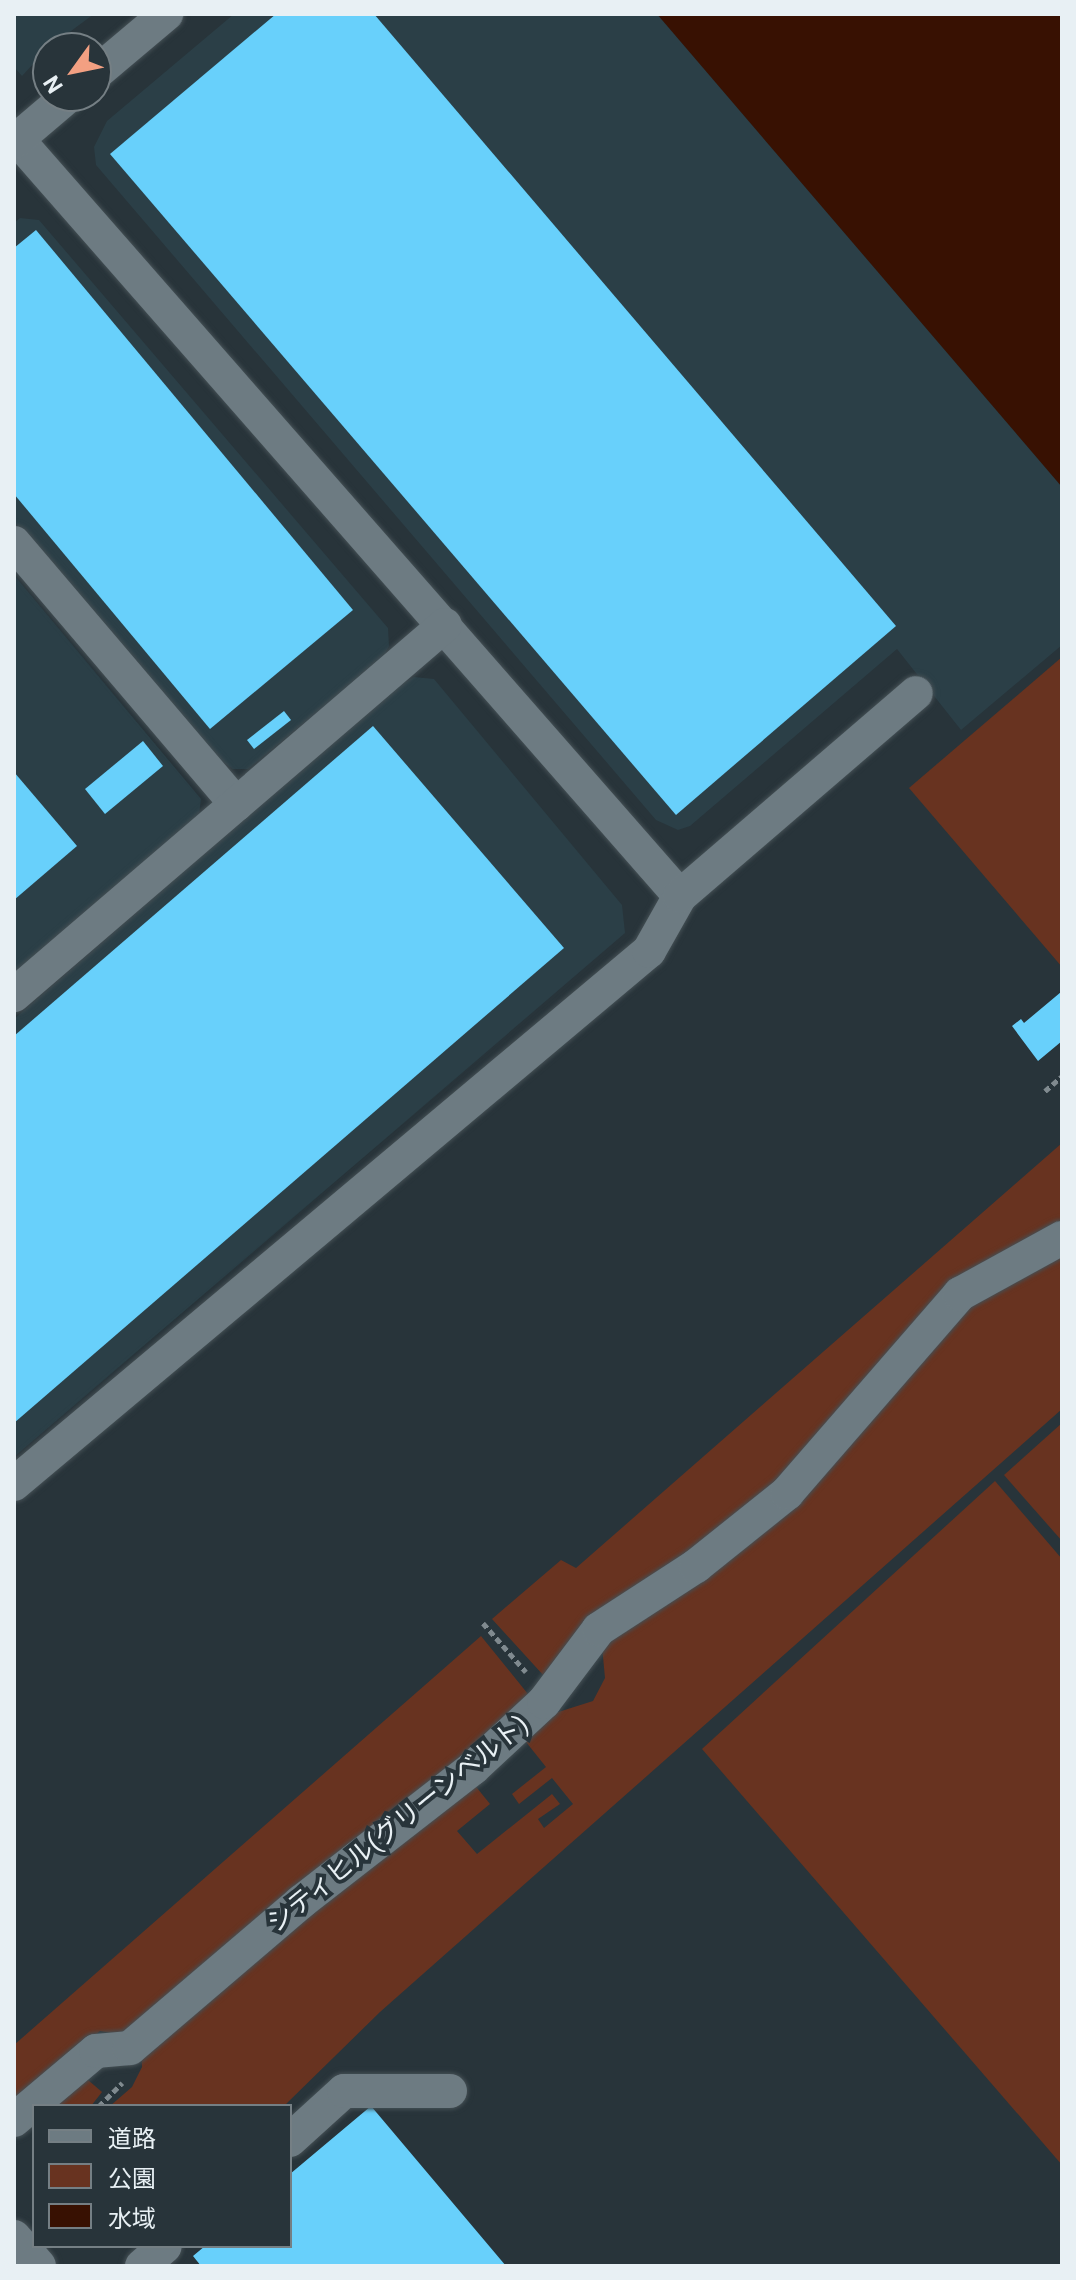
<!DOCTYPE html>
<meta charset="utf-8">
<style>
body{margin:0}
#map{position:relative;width:1076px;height:2280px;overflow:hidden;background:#28343a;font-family:Roboto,"Noto Sans JP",sans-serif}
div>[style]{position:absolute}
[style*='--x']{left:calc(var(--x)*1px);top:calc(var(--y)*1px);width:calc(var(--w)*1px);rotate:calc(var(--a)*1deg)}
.built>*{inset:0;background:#2b3f47}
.green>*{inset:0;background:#683320}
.water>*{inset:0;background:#381102}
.building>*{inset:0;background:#68d0fb}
.path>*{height:5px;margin-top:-2.5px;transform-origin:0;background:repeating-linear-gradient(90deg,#808a8f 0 6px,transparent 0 10px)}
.roads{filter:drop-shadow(0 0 2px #444f54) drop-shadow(0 0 2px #444f54)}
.minor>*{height:34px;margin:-17px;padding:0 17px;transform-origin:17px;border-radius:17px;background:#6d7b82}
span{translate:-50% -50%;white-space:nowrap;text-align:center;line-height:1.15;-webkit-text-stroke:8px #28343a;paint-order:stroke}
.street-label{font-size:26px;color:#e8f0f4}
.frame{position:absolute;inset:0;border:16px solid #e8f0f4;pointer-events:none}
.legend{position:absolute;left:32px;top:2104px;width:260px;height:144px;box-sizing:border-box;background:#28343a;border:2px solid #757f84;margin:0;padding:10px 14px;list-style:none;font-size:24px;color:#e8f0f4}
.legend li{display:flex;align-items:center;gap:16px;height:40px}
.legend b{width:40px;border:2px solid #757f84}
.north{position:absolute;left:32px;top:32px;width:80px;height:80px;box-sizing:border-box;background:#28343a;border:2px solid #757f84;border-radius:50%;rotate:237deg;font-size:22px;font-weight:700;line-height:32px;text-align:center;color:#e8f0f4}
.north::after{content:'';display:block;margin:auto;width:28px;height:36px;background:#f3a082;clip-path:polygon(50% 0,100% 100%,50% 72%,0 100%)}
</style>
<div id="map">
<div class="built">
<div style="clip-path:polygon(14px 14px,94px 14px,48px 48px,22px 76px,14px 67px)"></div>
<div style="clip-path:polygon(234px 14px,657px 14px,1062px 487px,1062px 645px,961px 730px,897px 649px,690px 826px,678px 830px,656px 820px,96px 165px,94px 147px,107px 121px)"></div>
<div style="clip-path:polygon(20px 218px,39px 220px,388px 628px,389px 646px,383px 658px,248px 769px,233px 769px,218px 759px,14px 521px,14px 223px)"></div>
<div style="clip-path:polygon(14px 575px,201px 799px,199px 815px,14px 973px)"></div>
<div style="clip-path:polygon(414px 677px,434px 679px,622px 905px,625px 933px,14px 1457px,14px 1019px,396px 687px)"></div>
</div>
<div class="green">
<div style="clip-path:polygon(1062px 657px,1062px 967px,909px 788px)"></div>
<div style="clip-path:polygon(1062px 1143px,1062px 1227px,994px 1259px,809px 1456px,544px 1676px,492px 1619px,561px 1560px,576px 1568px)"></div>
<div style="clip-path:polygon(1062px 1252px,1062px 1409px,380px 2012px,284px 2106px,110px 2106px,132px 2087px,142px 2067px,141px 2052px,473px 1783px,490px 1804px,457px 1831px,477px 1854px,552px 1794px,560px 1804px,538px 1819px,544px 1828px,573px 1804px,552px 1778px,519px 1804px,512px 1794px,546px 1767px,522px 1737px,552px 1714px,593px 1701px,605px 1678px,602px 1646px,968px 1303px)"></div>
<div style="clip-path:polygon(1062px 1423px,1062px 1541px,1004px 1475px)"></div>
<div style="clip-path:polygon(995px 1481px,1062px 1559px,1062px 2165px,702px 1749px)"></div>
<div style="clip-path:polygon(481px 1636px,532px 1699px,128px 2036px,100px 2031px,14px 2106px,14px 2045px)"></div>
<div style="clip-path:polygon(88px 2080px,102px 2092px,91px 2106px,46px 2106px)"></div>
</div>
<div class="water">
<div style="clip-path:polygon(657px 14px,1062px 14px,1062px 487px)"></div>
</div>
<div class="building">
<div style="clip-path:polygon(276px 14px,374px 14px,896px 626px,676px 815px,110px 154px)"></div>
<div style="clip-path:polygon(36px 230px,353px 610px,210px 729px,14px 494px,14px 248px)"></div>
<div style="clip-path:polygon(284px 711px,291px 720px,254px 749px,247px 740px)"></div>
<div style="clip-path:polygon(373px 726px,564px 948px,14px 1423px,14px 1036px)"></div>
<div style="clip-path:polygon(143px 741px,163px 766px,105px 814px,85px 789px)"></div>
<div style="clip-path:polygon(14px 772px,77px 846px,14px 900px)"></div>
<div style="clip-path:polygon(1061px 992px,1062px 1041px,1038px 1061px,1012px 1026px,1021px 1019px,1024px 1023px)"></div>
<div style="clip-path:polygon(371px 2106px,506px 2266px,201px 2266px,193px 2256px,205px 2246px,290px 2246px,290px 2174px)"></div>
</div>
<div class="path">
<div style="--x:1045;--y:1091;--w:23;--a:-41"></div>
<div style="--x:483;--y:1623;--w:65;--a:48.7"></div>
<div style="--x:99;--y:2106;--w:33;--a:-45"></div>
</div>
<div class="roads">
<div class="minor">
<div style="--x:96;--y:73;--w:92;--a:-40.1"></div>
<div style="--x:17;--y:139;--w:1006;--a:48.79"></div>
<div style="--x:14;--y:142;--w:71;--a:-40.4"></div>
<div style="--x:14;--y:543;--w:343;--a:49.6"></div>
<div style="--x:14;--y:995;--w:568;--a:-40.65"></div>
<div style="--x:14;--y:1484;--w:829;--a:-40.01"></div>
<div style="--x:649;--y:951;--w:63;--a:-60.6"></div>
<div style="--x:680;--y:896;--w:311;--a:-40.7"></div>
<div style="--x:14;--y:2120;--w:107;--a:-40.1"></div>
<div style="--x:96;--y:2051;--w:34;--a:-5"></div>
<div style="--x:130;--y:2048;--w:225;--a:-40.5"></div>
<div style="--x:301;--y:1902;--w:218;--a:-37.9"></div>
<div style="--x:473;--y:1768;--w:97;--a:-42.9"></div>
<div style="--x:544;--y:1702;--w:91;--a:-53"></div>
<div style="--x:599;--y:1629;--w:116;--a:-33"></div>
<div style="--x:696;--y:1566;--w:117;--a:-38.7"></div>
<div style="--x:787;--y:1493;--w:264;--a:-49"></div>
<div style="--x:960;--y:1294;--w:116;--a:-28.8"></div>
<div style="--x:290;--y:2140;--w:73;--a:-42.2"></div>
<div style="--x:344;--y:2091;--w:106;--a:0"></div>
<div style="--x:14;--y:2237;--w:38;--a:49"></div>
<div style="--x:142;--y:2266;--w:30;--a:-41"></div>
</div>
</div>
<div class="street-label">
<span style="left:398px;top:1824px;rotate:-39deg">シティヒル(グリーンベルト)</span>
</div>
<div class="frame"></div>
<ul class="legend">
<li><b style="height:10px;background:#6d7b82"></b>道路</li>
<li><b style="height:22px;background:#683320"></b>公園</li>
<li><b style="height:22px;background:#381102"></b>水域</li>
</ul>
<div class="north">N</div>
</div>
